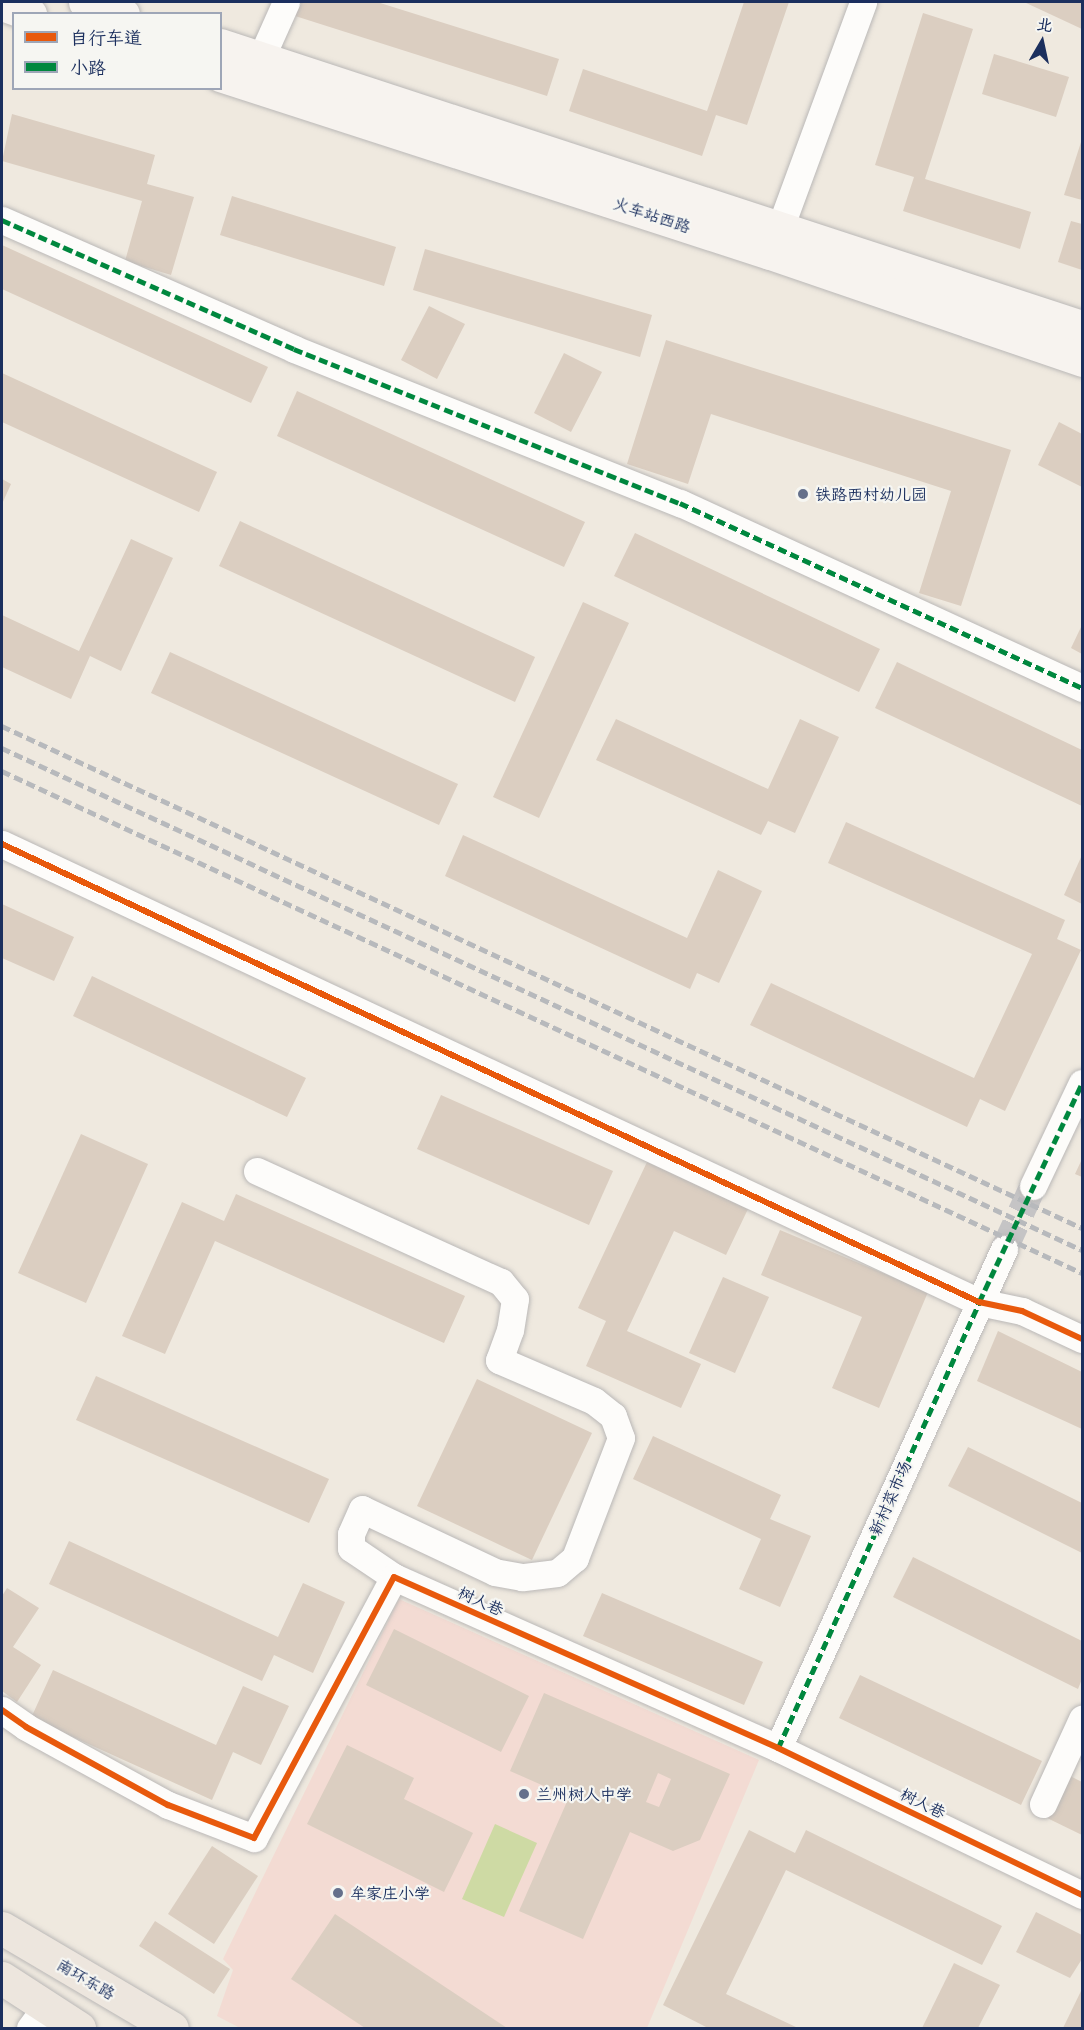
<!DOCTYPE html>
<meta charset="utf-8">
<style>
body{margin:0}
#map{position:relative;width:1084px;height:2030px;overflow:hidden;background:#efe9df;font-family:Delius,"LXGW WenKai TC",sans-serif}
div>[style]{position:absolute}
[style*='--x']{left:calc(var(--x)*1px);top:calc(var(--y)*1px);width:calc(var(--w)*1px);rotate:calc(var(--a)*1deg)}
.built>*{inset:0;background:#f3dbd3}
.green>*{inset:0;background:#cedaa4}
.building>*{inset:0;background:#dbcec1}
.street-tunnel>*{height:27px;margin-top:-13.5px;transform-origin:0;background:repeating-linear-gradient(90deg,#c5c4c5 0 27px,transparent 0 41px)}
.roads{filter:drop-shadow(0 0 2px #bab8b7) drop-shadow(0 0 2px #bab8b7)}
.street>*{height:27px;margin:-13.5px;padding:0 13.5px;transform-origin:13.5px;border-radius:13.5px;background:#fdfcfa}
.secondary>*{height:33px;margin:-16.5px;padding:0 16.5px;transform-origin:16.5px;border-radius:16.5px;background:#f7f3ef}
.highway>*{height:33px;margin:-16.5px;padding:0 16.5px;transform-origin:16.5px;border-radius:16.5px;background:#ede6de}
.rail>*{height:4.5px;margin-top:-2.25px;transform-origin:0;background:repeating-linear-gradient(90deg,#b7b9bc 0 9px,transparent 0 13.5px)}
.quiet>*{height:4.5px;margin-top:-2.25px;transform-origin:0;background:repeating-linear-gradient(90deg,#00873e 0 9px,transparent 0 13.5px)}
.cycleway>*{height:6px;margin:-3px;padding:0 3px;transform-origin:3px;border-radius:3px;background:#e8590c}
.dots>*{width:16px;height:16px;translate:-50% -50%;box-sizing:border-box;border:3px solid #f6f6f2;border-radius:50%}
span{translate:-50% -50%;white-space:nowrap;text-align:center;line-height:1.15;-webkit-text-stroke:4.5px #f6f6f2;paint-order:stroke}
.street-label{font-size:16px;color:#1b2f5e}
.poi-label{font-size:16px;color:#1b2f5e}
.left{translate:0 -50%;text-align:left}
.frame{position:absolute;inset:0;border:3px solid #1b2f5e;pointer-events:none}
.legend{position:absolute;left:12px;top:12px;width:210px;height:78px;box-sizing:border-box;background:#f6f6f2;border:2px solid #9ea6b7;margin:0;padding:8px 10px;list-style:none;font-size:18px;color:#1b2f5e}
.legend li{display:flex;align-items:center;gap:12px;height:30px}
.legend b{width:30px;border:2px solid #9ea6b7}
.north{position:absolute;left:1012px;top:12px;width:60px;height:60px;-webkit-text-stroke:4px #f6f6f2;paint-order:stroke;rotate:9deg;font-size:16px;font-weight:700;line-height:24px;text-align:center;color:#1b2f5e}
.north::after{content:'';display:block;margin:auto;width:21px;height:27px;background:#1b2f5e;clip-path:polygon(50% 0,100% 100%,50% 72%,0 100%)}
</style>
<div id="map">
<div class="built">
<div style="clip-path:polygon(399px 1599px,759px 1760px,647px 2028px,240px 2028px,217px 2016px,233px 1970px,223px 1959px)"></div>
</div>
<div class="green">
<div style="clip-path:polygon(495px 1824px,537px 1843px,504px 1917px,462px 1899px)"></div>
</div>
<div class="building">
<div style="clip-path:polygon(297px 2px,377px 2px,559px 59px,547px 96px,292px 15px)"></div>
<div style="clip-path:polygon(744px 2px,789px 2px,747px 125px,716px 115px,702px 156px,569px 111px,583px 69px,707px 111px)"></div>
<div style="clip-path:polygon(1024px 2px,1082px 2px,1082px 29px)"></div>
<div style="clip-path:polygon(923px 13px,973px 29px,925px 179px,1031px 212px,1020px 249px,903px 211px,914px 177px,875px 165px)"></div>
<div style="clip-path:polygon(994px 54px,1069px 77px,1056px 117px,982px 94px)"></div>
<div style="clip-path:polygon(12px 114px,155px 155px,147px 184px,194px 197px,171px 275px,125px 261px,142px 201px,2px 161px)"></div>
<div style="clip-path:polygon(1082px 139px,1082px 200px,1064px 195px)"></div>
<div style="clip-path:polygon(232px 196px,396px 247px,384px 286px,220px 235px)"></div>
<div style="clip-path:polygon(1071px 221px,1082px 224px,1082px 270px,1058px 262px)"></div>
<div style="clip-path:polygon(2px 245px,268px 367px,251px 403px,2px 289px)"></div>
<div style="clip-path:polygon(425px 249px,652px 315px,640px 357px,413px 290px)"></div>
<div style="clip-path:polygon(429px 306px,465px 324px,437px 379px,401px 360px)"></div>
<div style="clip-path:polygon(666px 340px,1011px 450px,961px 606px,919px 593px,951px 491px,711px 414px,688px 484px,627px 464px)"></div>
<div style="clip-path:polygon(564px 353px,602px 372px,571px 432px,534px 413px)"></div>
<div style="clip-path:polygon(2px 373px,217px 472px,199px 512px,2px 422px)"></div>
<div style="clip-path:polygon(297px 391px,585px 522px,564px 567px,277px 436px)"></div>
<div style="clip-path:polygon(1059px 422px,1082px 434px,1082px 487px,1038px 465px)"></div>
<div style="clip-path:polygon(2px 479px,11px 484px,2px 504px)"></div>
<div style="clip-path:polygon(240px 521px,535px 657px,515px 702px,219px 566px)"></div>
<div style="clip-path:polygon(635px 533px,880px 649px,859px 692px,614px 576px)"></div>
<div style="clip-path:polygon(131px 539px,173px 558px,121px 671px,90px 656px,71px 699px,2px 667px,2px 615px,79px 651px)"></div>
<div style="clip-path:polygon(583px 602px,629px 623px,539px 818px,493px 797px)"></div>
<div style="clip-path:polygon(1082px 625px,1082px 654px,1071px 648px)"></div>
<div style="clip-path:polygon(170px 652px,458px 784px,439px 825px,151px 693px)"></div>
<div style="clip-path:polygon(897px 662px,1082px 750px,1082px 806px,875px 708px)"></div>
<div style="clip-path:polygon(616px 719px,768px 789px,800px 719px,839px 737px,795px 833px,768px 821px,761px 835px,596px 760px)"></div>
<div style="clip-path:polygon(846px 822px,1065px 920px,1057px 939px,1081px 950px,1005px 1111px,980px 1099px,967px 1127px,750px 1025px,771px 983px,974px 1078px,1032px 954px,828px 863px)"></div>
<div style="clip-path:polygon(463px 835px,687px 938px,718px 870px,762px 891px,719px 983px,697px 973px,690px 989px,445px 876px)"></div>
<div style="clip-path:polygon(1082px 855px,1082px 904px,1064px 895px)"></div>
<div style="clip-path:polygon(2px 904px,74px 937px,54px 981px,2px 958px)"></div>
<div style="clip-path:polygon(92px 976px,306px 1078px,287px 1117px,73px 1016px)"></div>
<div style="clip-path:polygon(441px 1095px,613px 1171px,589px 1225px,417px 1149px)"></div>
<div style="clip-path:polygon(81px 1134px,148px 1164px,86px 1303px,18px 1273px)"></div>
<div style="clip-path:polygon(1082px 1159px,1082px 1177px,1075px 1174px)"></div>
<div style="clip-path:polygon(647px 1162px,748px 1209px,726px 1255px,674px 1231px,627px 1331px,701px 1364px,681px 1408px,586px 1366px,606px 1321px,578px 1308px)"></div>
<div style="clip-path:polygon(236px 1194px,465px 1296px,444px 1343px,215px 1241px,165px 1354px,122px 1336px,182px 1202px,224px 1221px)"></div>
<div style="clip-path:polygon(780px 1230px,928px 1292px,879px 1408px,832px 1388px,862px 1317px,761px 1275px)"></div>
<div style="clip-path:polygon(723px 1277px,769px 1297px,735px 1373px,689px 1353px)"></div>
<div style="clip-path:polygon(998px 1331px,1082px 1372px,1082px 1429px,977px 1381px)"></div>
<div style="clip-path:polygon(96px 1376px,329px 1479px,309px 1523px,76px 1420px)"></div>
<div style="clip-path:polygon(477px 1379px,592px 1433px,532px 1560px,417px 1506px)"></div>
<div style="clip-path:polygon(653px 1436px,781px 1495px,770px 1519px,811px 1536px,780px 1607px,739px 1589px,761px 1539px,633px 1479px)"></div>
<div style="clip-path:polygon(968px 1447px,1082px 1503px,1082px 1553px,948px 1486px)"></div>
<div style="clip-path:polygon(69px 1541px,278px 1637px,303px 1583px,345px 1602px,313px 1673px,274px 1655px,262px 1681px,49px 1584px)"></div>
<div style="clip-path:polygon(913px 1557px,1082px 1641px,1082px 1679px,1078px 1689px,893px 1597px)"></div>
<div style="clip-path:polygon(7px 1588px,39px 1608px,13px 1647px,41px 1665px,17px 1702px,2px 1691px,2px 1596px)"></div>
<div style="clip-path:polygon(602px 1593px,763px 1662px,744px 1705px,583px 1636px)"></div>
<div style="clip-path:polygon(394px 1629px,529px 1696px,501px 1752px,366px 1685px)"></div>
<div style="clip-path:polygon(53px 1670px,216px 1745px,243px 1686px,289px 1706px,261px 1765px,233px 1752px,212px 1800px,31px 1718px)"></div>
<div style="clip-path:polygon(860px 1675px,1042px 1761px,1021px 1805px,839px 1718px)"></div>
<div style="clip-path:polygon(evenodd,544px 1693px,730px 1774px,700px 1840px,673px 1851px,630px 1832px,583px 1939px,519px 1911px,569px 1797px,510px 1771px,544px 1693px,658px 1773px,671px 1779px,659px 1807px,646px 1802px,658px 1773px)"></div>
<div style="clip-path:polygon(347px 1745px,414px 1778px,404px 1799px,473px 1833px,444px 1892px,307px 1824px)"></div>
<div style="clip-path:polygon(1064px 1773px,1082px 1782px,1082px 1835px,1043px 1816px)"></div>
<div style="clip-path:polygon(749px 1830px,795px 1853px,806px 1830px,1002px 1926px,982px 1965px,786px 1870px,726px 1994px,798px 2028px,708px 2028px,663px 2005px)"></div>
<div style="clip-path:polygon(212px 1846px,258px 1876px,214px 1944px,168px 1914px)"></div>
<div style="clip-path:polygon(1036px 1912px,1082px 1935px,1082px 1959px,1070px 1978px,1016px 1952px)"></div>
<div style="clip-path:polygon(335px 1914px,507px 2028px,365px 2028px,291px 1979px)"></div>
<div style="clip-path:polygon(155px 1921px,230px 1969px,214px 1994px,139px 1946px)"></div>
<div style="clip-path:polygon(954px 1963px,1000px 1985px,978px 2028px,922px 2028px)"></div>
<div style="clip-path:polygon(1082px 1989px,1082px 2028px,1063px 2028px)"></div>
</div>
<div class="street-tunnel">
<div style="--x:1004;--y:1249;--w:69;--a:-65.3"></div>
</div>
<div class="roads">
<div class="street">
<div style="--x:261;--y:58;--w:61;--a:-65.9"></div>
<div style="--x:2;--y:220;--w:319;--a:23.8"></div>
<div style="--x:294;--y:349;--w:416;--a:21.8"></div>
<div style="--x:680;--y:503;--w:443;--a:24.7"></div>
<div style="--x:773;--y:247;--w:261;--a:-69.8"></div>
<div style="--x:2;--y:844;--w:1079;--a:25.12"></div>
<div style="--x:979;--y:1302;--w:44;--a:11.8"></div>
<div style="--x:1022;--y:1311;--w:66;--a:25"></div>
<div style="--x:257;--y:1171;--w:268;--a:24.5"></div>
<div style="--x:501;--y:1282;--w:22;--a:51"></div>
<div style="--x:515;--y:1299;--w:31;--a:99"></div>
<div style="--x:510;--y:1330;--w:32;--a:110"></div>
<div style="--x:499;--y:1360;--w:103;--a:23.3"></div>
<div style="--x:594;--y:1401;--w:24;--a:38"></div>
<div style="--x:613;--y:1416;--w:23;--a:70"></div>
<div style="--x:621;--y:1438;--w:129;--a:111"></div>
<div style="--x:575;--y:1558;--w:23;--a:140"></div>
<div style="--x:557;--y:1573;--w:35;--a:173"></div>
<div style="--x:522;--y:1577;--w:27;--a:-170"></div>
<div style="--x:495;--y:1572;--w:147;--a:-154.7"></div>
<div style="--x:362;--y:1509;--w:27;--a:114"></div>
<div style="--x:351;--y:1534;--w:14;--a:90"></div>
<div style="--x:351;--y:1548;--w:52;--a:34"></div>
<div style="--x:1033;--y:1186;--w:114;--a:-64.6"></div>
<div style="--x:2;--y:1710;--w:29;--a:35"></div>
<div style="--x:26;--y:1727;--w:162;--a:28.8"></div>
<div style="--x:168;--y:1805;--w:92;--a:21"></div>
<div style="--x:254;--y:1838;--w:296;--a:-61.8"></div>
<div style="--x:394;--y:1577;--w:420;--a:24"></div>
<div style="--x:778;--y:1748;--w:338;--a:25.8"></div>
<div style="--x:778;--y:1748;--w:548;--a:-65.63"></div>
<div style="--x:1043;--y:1804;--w:94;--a:-65.4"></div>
<div style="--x:30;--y:2028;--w:26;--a:-53"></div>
</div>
<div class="secondary">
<div style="--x:85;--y:2;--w:40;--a:18"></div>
<div style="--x:2;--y:4;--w:30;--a:20"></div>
<div style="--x:220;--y:45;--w:907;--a:18.12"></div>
<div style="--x:220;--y:75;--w:578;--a:17.93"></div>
<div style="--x:770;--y:253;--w:330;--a:18.9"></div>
</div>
<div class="highway">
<div style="--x:2;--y:1928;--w:197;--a:30.5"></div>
<div style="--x:2;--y:1978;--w:92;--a:33"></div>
</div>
</div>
<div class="rail">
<div style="--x:2;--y:726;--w:1191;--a:24.93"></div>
<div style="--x:2;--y:748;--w:1191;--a:24.93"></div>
<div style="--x:2;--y:771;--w:1191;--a:24.93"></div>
</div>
<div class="quiet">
<div style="--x:2;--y:220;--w:319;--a:23.8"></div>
<div style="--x:294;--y:349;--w:416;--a:21.8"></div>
<div style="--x:680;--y:503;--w:443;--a:24.7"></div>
<div style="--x:778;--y:1748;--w:489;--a:-65.7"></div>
<div style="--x:979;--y:1302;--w:242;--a:-64.8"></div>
</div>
<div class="cycleway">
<div style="--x:2;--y:844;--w:1079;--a:25.12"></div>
<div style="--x:979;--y:1302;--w:44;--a:11.8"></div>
<div style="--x:1022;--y:1311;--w:66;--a:25"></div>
<div style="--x:2;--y:1710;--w:29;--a:35"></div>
<div style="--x:26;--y:1727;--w:162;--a:28.8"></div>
<div style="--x:168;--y:1805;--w:92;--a:21"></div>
<div style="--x:254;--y:1838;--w:296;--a:-61.8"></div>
<div style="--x:394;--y:1577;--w:420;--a:24"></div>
<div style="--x:778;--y:1748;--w:338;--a:25.8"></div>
</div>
<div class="dots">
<div style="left:803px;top:494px;background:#65708b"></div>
<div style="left:524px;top:1794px;background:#65708b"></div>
<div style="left:338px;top:1893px;background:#65708b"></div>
</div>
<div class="street-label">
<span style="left:652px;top:215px;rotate:18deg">火车站西路</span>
<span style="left:890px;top:1498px;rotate:-66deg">新村菜市场</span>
<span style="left:481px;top:1601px;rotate:24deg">树人巷</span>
<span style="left:923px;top:1803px;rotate:26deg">树人巷</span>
<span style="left:86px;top:1979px;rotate:30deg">南环东路</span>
</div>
<div class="poi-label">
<span class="left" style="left:815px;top:494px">铁路西村幼儿园</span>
<span class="left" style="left:536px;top:1794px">兰州树人中学</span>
<span class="left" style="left:350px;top:1893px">牟家庄小学</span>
</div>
<div class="frame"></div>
<ul class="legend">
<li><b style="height:8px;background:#e8590c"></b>自行车道</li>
<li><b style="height:8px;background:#00873e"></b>小路</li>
</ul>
<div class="north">北</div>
</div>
